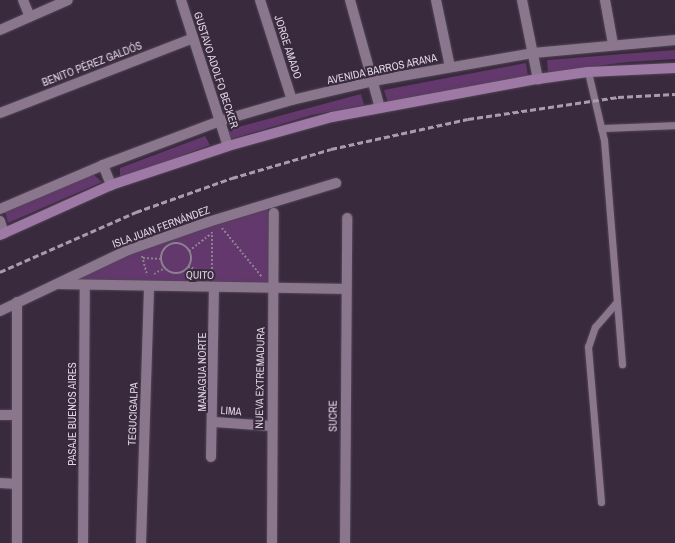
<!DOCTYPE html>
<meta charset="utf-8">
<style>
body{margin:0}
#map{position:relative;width:675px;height:543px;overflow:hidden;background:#3a2a3e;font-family:"Archivo Narrow",sans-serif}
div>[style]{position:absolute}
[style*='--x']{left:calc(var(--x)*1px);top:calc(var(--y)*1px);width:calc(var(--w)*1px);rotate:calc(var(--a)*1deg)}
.green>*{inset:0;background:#63386d}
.path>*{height:2px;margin-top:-1px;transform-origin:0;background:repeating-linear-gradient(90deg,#8d8090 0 2px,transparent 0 4px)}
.path>.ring{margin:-1px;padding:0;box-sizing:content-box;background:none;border:2px solid #8d8090;border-radius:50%}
.roads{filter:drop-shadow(0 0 1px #524555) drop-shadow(0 0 1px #524555)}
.lane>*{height:7px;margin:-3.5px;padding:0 3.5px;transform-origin:3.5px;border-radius:3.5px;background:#8a778e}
.street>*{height:10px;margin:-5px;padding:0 5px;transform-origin:5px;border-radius:5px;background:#8a778e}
.secondary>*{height:10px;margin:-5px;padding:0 5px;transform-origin:5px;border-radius:5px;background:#9e79a5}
.rail>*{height:3px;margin-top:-1.5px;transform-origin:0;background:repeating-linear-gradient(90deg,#a99dac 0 6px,transparent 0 9px)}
span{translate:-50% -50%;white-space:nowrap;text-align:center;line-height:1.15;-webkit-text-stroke:4px #3a2a3e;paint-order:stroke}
.street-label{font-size:11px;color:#dfd5e2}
</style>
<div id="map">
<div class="green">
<div style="clip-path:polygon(675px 50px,675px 59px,628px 62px,548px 72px,547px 60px)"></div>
<div style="clip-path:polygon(526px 63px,528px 76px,388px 103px,384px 90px)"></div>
<div style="clip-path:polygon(361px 94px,364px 105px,312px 115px,231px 139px,227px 130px)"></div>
<div style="clip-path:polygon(205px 136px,210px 145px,120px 179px,120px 168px)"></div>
<div style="clip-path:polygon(93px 174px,102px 182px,8px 223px,5px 212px)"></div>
<div style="clip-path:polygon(268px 208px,268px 284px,79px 280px,95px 268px,151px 244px)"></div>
</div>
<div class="path">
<div style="--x:222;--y:228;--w:63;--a:50.8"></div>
<div class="ring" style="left:161px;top:243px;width:28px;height:28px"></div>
<div style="--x:189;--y:251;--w:29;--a:-38"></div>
<div style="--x:142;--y:256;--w:20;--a:75"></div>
<div style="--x:143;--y:258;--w:19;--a:3"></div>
<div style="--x:188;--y:266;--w:21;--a:25"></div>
<div style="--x:154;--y:274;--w:13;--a:-29"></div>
<div style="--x:212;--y:277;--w:45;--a:-90"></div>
</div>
<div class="roads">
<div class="lane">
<div style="--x:588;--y:72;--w:70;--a:76.8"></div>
<div style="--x:604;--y:140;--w:225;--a:85.4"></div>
<div style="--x:601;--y:128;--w:74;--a:-2.3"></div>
<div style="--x:601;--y:502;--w:156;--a:-94.8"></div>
<div style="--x:588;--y:347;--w:21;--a:-71"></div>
<div style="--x:595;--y:327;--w:33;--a:-49"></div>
</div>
<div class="street">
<div style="--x:23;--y:0;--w:18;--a:68"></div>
<div style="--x:181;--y:0;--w:153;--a:72.2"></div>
<div style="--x:260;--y:0;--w:105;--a:72.3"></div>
<div style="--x:350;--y:0;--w:112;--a:74.5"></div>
<div style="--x:436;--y:0;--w:68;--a:78.2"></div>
<div style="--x:522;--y:0;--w:81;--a:78.6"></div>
<div style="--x:605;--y:0;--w:45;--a:79.7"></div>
<div style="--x:0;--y:30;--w:74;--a:-23.8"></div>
<div style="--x:0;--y:113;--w:207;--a:-21.2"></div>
<div style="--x:103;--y:165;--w:22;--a:68"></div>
<div style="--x:0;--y:209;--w:112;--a:-23.1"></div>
<div style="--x:103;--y:165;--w:125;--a:-20.6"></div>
<div style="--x:220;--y:121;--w:75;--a:-16.3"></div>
<div style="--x:292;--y:100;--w:83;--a:-13.2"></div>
<div style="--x:373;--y:81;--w:162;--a:-9.9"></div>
<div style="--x:533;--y:53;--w:143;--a:-5.2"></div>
<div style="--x:0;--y:221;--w:13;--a:72"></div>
<div style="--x:59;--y:284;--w:286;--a:1"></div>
<div style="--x:17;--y:302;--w:241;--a:90"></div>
<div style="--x:0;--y:311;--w:142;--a:-25.5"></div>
<div style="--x:128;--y:250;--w:85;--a:-19.3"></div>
<div style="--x:208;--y:222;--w:134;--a:-16.9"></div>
<div style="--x:0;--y:415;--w:17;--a:0"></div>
<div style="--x:214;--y:422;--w:57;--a:4"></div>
<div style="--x:211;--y:457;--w:170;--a:-89"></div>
<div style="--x:0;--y:483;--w:17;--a:3"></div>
<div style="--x:83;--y:543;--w:258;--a:-89.6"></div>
<div style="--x:141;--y:543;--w:257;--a:-88.2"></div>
<div style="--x:272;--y:543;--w:330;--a:-89.7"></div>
<div style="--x:345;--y:543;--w:325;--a:-89.6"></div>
</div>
<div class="secondary">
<div style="--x:0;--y:235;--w:122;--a:-24.2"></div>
<div style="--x:111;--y:185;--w:123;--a:-18.4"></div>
<div style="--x:228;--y:146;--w:108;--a:-15.6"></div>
<div style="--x:332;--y:117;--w:209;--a:-10.5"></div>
<div style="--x:538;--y:79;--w:50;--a:-8"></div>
<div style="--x:588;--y:72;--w:87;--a:-2.6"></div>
</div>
</div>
<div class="rail">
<div style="--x:0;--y:272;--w:149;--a:-23.8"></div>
<div style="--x:136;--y:212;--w:102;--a:-19.5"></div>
<div style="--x:232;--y:178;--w:103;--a:-16.3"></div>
<div style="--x:331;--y:149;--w:140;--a:-12.4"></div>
<div style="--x:468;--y:119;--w:152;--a:-8.3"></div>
<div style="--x:618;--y:97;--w:57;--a:-3"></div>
</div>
<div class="street-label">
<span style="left:288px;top:47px;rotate:72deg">JORGE AMADO</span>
<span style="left:92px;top:64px;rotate:-21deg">BENITO PÉREZ GALDÓS</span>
<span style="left:382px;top:69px;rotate:-12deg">AVENIDA BARROS ARANA</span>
<span style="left:216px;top:70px;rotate:72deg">GUSTAVO ADOLFO BECKER</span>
<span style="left:161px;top:227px;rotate:-20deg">ISLA JUAN FERNÁNDEZ</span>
<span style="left:200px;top:275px;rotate:1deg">QUITO</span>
<span style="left:202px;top:372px;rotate:-90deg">MANAGUA NORTE</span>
<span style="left:260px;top:378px;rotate:-89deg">NUEVA EXTREMADURA</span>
<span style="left:231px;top:411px;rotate:4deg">LIMA</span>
<span style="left:72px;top:414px;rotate:-90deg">PASAJE BUENOS AIRES</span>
<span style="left:133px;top:414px;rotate:-88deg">TEGUCIGALPA</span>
<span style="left:333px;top:416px;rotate:-90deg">SUCRE</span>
</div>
</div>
